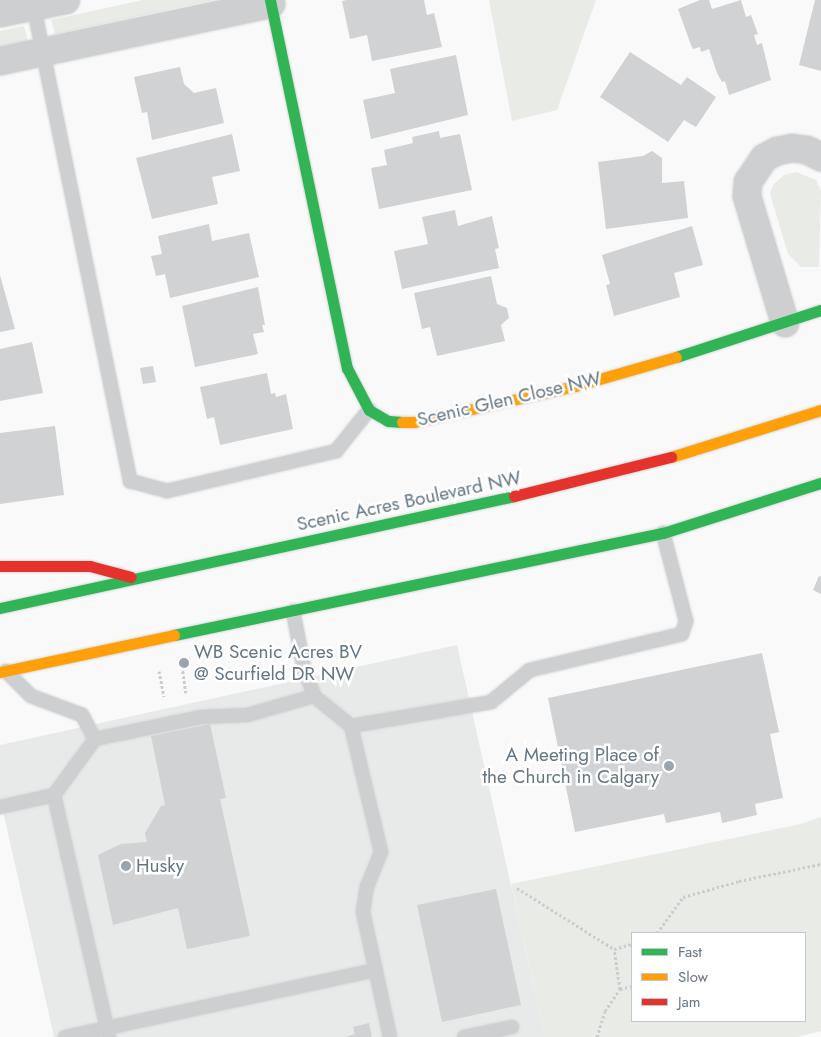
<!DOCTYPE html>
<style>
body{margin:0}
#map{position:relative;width:821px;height:1037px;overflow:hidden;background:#f9f9f9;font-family:Jost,sans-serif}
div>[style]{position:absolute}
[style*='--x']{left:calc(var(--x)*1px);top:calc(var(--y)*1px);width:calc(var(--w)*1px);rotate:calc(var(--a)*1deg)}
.built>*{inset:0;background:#e8e9e9}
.green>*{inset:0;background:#e8ebe6}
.building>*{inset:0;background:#d0d2d3}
.path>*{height:3px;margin-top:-1.5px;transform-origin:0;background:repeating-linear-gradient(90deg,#cbcccd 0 2.5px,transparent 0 5px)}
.roads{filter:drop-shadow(0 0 1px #d5d6d7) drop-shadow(0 0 1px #d5d6d7)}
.lane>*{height:14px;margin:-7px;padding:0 7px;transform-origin:7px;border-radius:7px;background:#cecfd0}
.street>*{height:28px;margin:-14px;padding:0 14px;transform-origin:14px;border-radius:14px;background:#cecfd0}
.fast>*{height:11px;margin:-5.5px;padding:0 5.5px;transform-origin:5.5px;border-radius:5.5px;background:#30b455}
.slow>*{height:11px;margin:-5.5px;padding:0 5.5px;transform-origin:5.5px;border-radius:5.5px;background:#ff9f0a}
.jam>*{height:11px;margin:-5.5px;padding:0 5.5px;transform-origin:5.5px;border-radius:5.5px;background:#e5322d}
.dots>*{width:14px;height:14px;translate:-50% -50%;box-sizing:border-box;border:2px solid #fff;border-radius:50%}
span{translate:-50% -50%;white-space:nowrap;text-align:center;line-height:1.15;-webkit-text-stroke:5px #fff;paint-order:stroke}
.street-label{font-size:19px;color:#657683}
.poi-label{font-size:19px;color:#657683}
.left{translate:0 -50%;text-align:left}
.right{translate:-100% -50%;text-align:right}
.legend{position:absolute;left:631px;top:932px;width:175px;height:90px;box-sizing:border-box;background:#fff;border:1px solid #c1c8cd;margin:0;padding:6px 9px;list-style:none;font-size:15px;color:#657683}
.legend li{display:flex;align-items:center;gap:10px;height:25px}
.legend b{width:25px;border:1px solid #c1c8cd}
</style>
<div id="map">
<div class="built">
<div style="clip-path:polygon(457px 645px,545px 1037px,54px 1037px,0 798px,0 745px)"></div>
</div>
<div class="green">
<div style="clip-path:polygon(143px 0,213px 0,55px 34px,51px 20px)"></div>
<div style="clip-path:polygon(489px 0,596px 0,557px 110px,512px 121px)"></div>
<div style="clip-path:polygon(24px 26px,28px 41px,0 46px,0 31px)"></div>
<div style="clip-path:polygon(796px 172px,816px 180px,821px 191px,819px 267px,801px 267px,788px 254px,770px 194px,773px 185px,784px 175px)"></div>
<div style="clip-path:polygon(evenodd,821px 817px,821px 1031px,797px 1037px,545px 1037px,511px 884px,801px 824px,821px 817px,632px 933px,805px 933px,805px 1021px,632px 1021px,632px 933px)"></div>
</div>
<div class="building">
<div style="clip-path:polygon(347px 0,424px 0,427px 15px,434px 13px,442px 47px,372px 61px,367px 35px,350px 39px,342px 1px)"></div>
<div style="clip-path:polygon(700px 0,709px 0,712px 9px,741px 0,746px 17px,751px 15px,758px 34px,754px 35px,757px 45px,762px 43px,771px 80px,729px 95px,725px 81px,722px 82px,717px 73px,709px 49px,701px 52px,700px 47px,693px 49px,691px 45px,678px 9px)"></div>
<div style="clip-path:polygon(815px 0,821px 0,821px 71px,799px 65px)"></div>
<div style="clip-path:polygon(630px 52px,681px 85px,687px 77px,716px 97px,696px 127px,684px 120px,668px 142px,600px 97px)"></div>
<div style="clip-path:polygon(456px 55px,468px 115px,371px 139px,363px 100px,395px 93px,390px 69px)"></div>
<div style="clip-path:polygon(180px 67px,184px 84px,194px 93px,216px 88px,224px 123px,152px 140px,147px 112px,142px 113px,134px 77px)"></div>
<div style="clip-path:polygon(439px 131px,440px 138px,460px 134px,472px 190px,379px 209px,371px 168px,387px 165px,384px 150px,413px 143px,412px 137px)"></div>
<div style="clip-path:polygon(232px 134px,240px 171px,212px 177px,218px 204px,152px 219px,136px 158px)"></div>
<div style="clip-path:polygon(652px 151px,662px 158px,662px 183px,684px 181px,688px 218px,606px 229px,598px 162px,643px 156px)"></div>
<div style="clip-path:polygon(455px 210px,458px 226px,492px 216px,499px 248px,495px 249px,499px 268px,402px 289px,394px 251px,428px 244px,422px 217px)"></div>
<div style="clip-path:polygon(209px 224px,212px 241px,249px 233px,259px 277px,170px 298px,165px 274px,156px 276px,151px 256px,162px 254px,158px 236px)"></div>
<div style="clip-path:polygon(692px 226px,703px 265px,674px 273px,680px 297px,614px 316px,606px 285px,610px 284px,602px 255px)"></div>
<div style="clip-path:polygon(0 275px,15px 329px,0 332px)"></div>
<div style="clip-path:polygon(491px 276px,497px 304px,507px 308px,509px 318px,501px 325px,505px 341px,437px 356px,430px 327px,422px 329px,414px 293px)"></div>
<div style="clip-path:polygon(258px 287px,265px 325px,262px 325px,264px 332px,253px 334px,258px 354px,195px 367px,182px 306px)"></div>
<div style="clip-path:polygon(32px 342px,43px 393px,0 401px,0 349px)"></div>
<div style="clip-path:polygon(153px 366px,156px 382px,143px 384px,140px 368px)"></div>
<div style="clip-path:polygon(267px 373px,271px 394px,275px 393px,276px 397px,286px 394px,293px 429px,220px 445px,214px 417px,207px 419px,200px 387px)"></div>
<div style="clip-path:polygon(55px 426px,64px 495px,0 504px,0 433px)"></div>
<div style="clip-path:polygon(819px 576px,821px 577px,821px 594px,813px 590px)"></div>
<div style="clip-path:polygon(762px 653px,779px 732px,770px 734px,783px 798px,755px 804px,757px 815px,722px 823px,720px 812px,666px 823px,664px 814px,575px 832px,548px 698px)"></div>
<div style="clip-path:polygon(210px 724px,226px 798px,220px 799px,250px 936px,187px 949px,178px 908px,113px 925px,98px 855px,121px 844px,147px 842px,145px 833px,161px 806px,165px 805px,151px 736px)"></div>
<div style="clip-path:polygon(496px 889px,521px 1005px,442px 1022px,417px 905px)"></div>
<div style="clip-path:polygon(369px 1023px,372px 1037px,345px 1037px,355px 1034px,353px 1027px)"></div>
</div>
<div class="path">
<div style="--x:182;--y:666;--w:27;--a:82"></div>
<div style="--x:159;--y:671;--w:26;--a:79"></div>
<div style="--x:517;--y:888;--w:115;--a:32.2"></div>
<div style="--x:657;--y:933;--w:44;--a:-54.2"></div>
<div style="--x:683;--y:897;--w:58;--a:-15.9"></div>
<div style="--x:739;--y:881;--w:84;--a:-11.7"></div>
<div style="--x:620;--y:989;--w:40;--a:-98.5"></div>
<div style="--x:614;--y:949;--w:19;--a:-16"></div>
<div style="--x:597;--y:1037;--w:27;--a:-73"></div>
<div style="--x:605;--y:1011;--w:27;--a:-56"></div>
<div style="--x:620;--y:989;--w:12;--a:-14"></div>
</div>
<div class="roads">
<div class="lane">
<div style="--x:33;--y:3;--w:488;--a:78.5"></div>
<div style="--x:130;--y:481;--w:38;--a:15"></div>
<div style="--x:167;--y:491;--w:174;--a:-13.3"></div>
<div style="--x:336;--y:451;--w:53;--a:-51.2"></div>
<div style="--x:293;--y:611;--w:58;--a:79.1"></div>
<div style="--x:304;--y:668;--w:30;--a:70"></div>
<div style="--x:314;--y:696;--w:48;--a:39"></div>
<div style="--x:351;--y:726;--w:130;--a:76.6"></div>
<div style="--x:381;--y:852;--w:37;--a:112"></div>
<div style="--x:367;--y:886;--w:26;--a:99"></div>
<div style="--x:363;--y:912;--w:128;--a:77.8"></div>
<div style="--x:6;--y:671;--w:35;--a:45"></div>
<div style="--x:31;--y:696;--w:54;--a:20.4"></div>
<div style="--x:82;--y:715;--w:27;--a:62"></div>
<div style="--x:351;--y:726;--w:142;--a:-9.7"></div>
<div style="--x:491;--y:702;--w:50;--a:-39.4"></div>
<div style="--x:530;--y:670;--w:156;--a:-13.3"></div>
<div style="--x:682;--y:634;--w:14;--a:-73"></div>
<div style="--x:686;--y:621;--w:91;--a:-104.6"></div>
<div style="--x:54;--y:795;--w:248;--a:77.2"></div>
<div style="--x:0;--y:807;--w:55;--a:-12.5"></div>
<div style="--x:54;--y:795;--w:69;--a:-53.8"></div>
<div style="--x:95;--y:739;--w:108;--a:-11.7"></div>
<div style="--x:201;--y:717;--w:46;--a:-2.5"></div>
<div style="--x:247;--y:715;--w:70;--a:-15.8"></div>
<div style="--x:65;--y:1037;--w:318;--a:-12.2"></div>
<div style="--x:464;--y:1037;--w:49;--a:-11.8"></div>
</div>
<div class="street">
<div style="--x:0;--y:13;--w:67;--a:-11.1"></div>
<div style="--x:0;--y:61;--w:277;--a:-11.9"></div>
<div style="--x:785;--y:323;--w:133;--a:-106.7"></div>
<div style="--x:747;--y:196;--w:14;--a:-86"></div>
<div style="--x:748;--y:182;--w:29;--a:-56"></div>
<div style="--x:764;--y:158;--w:15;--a:-28"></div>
<div style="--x:777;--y:151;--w:15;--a:-11"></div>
<div style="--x:792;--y:148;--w:15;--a:8"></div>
<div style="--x:807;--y:150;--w:16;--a:27"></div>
</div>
<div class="fast">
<div style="--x:270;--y:0;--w:376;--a:78.2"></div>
<div style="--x:347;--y:368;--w:47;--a:62.4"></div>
<div style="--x:369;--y:410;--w:22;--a:30"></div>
<div style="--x:388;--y:421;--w:14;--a:4"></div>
<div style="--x:676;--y:357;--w:152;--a:-18"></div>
<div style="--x:0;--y:608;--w:526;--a:-12.29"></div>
<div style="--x:174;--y:635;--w:500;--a:-11.8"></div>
<div style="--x:663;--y:533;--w:166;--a:-17.6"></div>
</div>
<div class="slow">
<div style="--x:402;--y:422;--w:12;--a:0"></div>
<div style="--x:414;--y:422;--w:165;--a:-12.6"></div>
<div style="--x:575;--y:386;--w:105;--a:-16"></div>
<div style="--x:671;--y:457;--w:157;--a:-17.4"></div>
<div style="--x:0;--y:672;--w:178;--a:-12"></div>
</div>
<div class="jam">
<div style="--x:514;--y:496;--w:162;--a:-14"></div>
<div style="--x:0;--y:566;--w:90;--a:0"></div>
<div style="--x:90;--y:566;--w:42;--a:15"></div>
</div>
</div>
<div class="dots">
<div style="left:184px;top:663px;background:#99a4ac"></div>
<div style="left:669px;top:766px;background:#99a4ac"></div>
<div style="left:126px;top:866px;background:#99a4ac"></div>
</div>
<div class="street-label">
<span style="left:509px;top:399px;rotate:-13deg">Scenic Glen Close NW</span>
<span style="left:409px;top:501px;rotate:-12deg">Scenic Acres Boulevard NW</span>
</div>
<div class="poi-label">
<span class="left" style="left:194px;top:663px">WB Scenic Acres BV<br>@ Scurfield DR NW</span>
<span class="right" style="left:659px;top:766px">A Meeting Place of<br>the Church in Calgary</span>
<span class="left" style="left:136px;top:866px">Husky</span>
</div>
<ul class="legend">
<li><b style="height:6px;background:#30b455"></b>Fast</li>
<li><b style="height:6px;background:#ff9f0a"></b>Slow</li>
<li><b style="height:6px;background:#e5322d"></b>Jam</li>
</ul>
</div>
